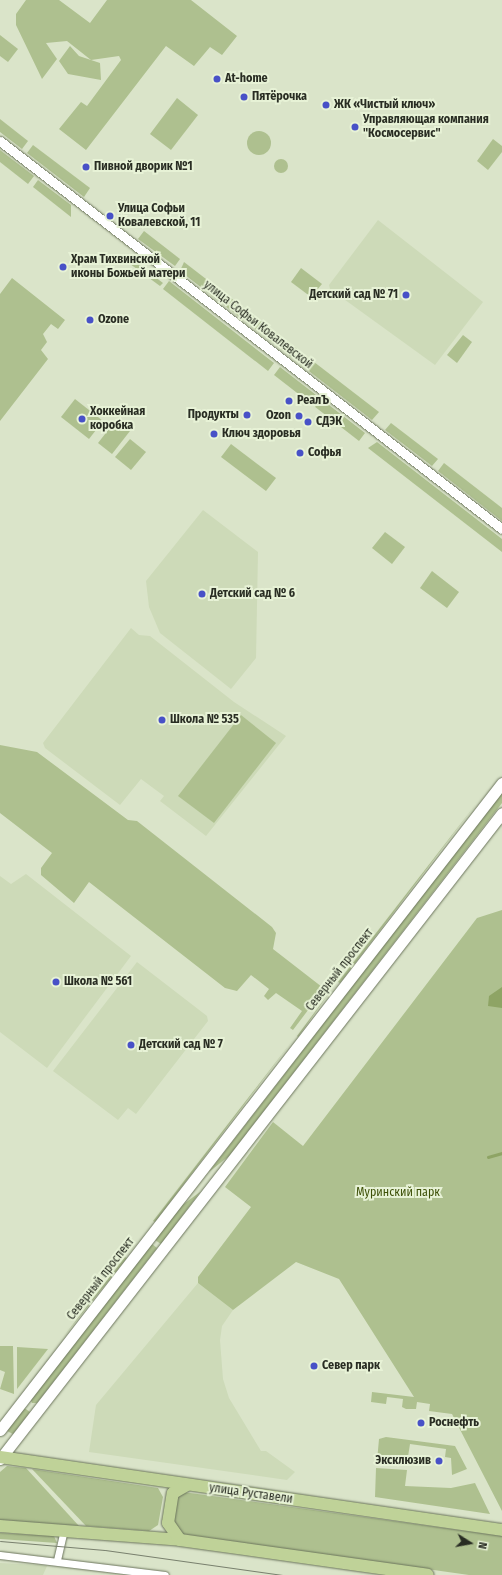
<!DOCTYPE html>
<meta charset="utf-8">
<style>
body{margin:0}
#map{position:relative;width:502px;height:1575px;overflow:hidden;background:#dae4c9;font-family:"Fira Sans Condensed",sans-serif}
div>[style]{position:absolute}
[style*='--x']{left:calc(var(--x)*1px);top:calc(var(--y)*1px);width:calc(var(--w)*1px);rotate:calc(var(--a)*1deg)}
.built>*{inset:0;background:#cddab8}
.green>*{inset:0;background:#aec08f}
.round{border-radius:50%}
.water>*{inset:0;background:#8ea465}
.stream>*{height:2.5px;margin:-1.25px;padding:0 1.25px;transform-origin:1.25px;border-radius:1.25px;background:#8ea465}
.roads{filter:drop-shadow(0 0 1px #6b745c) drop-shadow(0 0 1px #6b745c)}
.minor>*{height:7px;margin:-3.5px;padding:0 3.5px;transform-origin:3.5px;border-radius:3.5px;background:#fff}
.tertiary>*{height:9px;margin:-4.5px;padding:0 4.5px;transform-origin:4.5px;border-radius:4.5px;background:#fff}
.secondary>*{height:11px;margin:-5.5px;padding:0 5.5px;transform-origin:5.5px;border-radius:5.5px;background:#fff}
.primary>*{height:12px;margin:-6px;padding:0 6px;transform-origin:6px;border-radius:6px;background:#bfd298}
.tram>*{height:1px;margin:-0.5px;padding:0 0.5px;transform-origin:0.5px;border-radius:0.5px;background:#79806e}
.dots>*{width:11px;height:11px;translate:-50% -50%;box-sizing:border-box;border:2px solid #e7f2d6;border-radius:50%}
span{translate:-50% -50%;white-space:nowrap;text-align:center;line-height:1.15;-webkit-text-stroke:4px #e7f2d6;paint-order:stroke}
.poi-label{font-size:12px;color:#292d23;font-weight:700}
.left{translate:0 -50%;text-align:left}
.right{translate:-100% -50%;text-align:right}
.street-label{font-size:12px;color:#292d23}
.park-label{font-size:12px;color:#3d5007}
.north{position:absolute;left:450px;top:1523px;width:40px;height:40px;-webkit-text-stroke:3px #e7f2d6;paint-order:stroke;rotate:101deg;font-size:11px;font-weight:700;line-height:16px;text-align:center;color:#292d23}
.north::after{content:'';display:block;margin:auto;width:14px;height:18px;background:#292d23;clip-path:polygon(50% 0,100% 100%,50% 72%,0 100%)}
</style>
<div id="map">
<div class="built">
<div style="clip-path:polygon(378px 220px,483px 302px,435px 365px,330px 289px,329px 285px)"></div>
<div style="clip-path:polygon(203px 510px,258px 552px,256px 658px,231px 689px,160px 633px,149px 607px,146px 581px)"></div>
<div style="clip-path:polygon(131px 628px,139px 635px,150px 636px,234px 702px,286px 736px,206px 836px,160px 801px,164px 796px,141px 779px,120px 805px,45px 748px,43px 743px)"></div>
<div style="clip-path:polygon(26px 874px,131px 956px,47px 1068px,0 1032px,0 876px,11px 884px)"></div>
<div style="clip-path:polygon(137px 962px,207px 1016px,208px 1021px,136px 1114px,128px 1108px,118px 1120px,53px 1071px)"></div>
<div style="clip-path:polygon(198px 1283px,233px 1310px,222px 1326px,220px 1340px,223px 1379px,229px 1398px,261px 1451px,266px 1451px,295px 1472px,287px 1480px,89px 1452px,96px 1405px)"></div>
<div style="clip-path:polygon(0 1563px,41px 1565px,47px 1566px,43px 1575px,0 1575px)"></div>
</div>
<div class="green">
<div style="clip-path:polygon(26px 0,59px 0,90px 23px,107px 0,191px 0,237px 36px,222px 55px,210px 47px,194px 66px,166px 46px,86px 150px,59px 129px,81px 102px,87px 106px,121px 60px,119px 56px,91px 60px,67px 41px,46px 43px,57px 59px,42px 79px,16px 25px,16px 14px)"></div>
<div style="clip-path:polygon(0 35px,18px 49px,8px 62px,0 56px)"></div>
<div style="clip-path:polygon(70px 46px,79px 56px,100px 63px,101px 80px,68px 74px,59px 61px)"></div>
<div style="clip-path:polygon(177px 98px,198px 115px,171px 150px,150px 134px)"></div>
<div style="clip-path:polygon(0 119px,28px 141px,22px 149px,0 132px)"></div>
<div class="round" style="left:247px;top:131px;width:24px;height:24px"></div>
<div style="clip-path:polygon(493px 139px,502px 146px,502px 152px,488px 170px,477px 161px)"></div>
<div style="clip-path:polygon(33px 145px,90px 188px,84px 197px,27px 153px)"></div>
<div style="clip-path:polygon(0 150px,34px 176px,28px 184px,0 162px)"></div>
<div class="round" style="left:274px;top:159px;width:14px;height:14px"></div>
<div style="clip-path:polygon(38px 180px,71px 205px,71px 217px,33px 187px)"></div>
<div style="clip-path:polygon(144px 231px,180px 259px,175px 266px,138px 239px)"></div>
<div style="clip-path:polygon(129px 257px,163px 283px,160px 286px,126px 261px)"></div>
<div style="clip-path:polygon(184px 262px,379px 412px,372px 420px,180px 271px)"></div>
<div style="clip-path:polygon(301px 268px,322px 284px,311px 297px,291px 282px)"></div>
<div style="clip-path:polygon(12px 278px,65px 320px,58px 329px,51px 324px,43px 334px,47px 342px,41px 350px,48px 359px,0 421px,0 294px)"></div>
<div style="clip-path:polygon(169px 281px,274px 363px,268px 371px,163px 289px)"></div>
<div style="clip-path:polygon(463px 335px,472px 342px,457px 363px,447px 355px)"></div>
<div style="clip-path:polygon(280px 367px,365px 433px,359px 441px,274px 375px)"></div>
<div style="clip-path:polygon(75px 399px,103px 421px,89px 439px,61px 417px)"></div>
<div style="clip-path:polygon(116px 420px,130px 431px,112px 454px,98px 443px)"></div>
<div style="clip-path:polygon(391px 423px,438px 459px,432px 466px,385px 430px)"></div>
<div style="clip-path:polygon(130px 439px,146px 452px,131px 470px,115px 457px)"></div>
<div style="clip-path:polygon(377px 442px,502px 539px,502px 552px,368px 448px)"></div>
<div style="clip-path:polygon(231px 444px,276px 478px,266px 491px,221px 457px)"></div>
<div style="clip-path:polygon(444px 463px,502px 508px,502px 521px,438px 471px)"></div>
<div style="clip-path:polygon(385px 532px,405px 547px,392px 564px,372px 548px)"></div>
<div style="clip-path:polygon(432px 571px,459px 592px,447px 608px,420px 588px)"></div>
<div style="clip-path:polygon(241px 715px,276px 743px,214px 823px,178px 796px)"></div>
<div style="clip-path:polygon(0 745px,37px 752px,128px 820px,137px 821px,272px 927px,276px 933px,273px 949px,322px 987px,327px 985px,293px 1030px,290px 1028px,302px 1011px,276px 993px,268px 1000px,264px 996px,269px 989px,251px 975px,237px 991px,225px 988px,89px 882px,74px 903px,41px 875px,41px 868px,52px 853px,0 813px)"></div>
<div style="clip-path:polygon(502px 792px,502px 803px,229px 1156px,209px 1172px)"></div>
<div style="clip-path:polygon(476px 804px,340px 983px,338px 982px)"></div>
<div style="clip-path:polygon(502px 910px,502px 1511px,452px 1414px,429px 1411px,430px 1404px,417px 1402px,416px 1409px,406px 1409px,402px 1407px,403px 1399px,387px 1397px,386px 1404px,371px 1402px,372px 1392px,414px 1397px,339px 1279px,296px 1262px,233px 1310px,198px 1283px,198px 1277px,251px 1207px,225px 1187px,273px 1122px,303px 1146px,477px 918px)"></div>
<div style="clip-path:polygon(332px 989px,298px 1037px,297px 1036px)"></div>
<div style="clip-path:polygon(293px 1040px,155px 1222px,153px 1221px)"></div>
<div style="clip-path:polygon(200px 1192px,161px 1244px,155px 1240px,181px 1206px)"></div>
<div style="clip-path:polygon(152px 1244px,157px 1248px,37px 1403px,32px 1403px,30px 1398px)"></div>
<div style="clip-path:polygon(125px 1257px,127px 1258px,64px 1336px)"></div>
<div style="clip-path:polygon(0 1346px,13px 1346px,14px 1394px,0 1389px,5px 1372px,0 1370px)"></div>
<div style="clip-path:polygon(17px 1347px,48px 1349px,17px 1389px)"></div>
<div style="clip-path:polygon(23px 1407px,30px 1412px,13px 1434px,5px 1430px)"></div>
<div style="clip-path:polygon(386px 1437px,455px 1446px,467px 1469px,452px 1475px,451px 1458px,445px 1457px,446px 1449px,410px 1444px,407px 1463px,377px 1461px,379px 1439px)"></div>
<div style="clip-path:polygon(7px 1466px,26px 1468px,79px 1526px,0 1520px,0 1472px)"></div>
<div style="clip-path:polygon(376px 1468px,407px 1470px,405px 1486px,451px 1488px,475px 1483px,490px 1514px,375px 1497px)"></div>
<div style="clip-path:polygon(32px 1469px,158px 1488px,163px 1497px,158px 1525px,149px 1531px,86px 1526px)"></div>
<div style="clip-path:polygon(183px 1492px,502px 1536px,502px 1575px,469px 1575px,181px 1534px,174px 1530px,175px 1499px)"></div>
<div style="clip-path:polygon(0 1533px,54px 1536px,57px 1543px,0 1539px)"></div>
</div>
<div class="water">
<div style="clip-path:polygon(502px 987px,502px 1008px,488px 1006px,489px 996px)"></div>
</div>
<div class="stream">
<div style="--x:488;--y:1157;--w:15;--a:-16"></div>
</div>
<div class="roads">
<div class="minor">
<div style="--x:0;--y:1555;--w:166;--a:6.9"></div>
<div style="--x:57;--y:1560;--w:31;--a:-77"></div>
</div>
<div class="tertiary">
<div style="--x:0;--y:141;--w:634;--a:37.7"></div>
</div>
<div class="secondary">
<div style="--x:0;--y:1430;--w:819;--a:-52.19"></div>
<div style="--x:0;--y:1459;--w:818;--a:-52.15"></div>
</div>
<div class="primary">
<div style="--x:0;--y:1457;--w:507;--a:8.27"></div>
<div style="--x:0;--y:1526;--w:181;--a:4.4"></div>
<div style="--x:180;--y:1540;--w:250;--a:8"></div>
<div style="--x:180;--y:1540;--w:21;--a:-125"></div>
<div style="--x:168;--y:1523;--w:30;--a:-81"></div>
<div style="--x:173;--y:1493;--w:16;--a:-30"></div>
</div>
</div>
<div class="tram">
<div style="--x:0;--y:1541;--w:105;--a:4.9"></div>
<div style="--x:105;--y:1550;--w:181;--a:8"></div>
</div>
<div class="dots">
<div style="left:217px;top:79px;background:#4851c7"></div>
<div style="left:244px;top:97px;background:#4851c7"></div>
<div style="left:326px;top:105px;background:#4851c7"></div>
<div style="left:355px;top:127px;background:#4851c7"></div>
<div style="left:86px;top:167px;background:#4851c7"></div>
<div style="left:110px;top:216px;background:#4851c7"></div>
<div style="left:63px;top:267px;background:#4851c7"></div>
<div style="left:406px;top:295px;background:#4851c7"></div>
<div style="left:90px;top:320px;background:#4851c7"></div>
<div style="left:289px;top:401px;background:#4851c7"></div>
<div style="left:247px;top:415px;background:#4851c7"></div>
<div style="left:299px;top:416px;background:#4851c7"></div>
<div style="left:82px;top:419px;background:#4851c7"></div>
<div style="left:308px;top:422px;background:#4851c7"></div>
<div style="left:214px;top:434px;background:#4851c7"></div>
<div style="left:300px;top:453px;background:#4851c7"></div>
<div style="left:202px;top:594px;background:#4851c7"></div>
<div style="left:162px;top:720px;background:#4851c7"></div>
<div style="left:56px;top:982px;background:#4851c7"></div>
<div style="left:131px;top:1045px;background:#4851c7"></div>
<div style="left:314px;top:1366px;background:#4851c7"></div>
<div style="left:421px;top:1423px;background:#4851c7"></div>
<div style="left:439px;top:1461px;background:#4851c7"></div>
</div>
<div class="poi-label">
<span class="left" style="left:225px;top:79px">At-home</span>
<span class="left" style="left:252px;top:97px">Пятёрочка</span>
<span class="left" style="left:334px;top:105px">ЖК «Чистый ключ»</span>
<span class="left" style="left:363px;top:127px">Управляющая компания<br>"Космосервис"</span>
<span class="left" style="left:94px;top:167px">Пивной дворик №1</span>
<span class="left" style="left:118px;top:216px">Улица Софьи<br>Ковалевской, 11</span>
<span class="left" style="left:71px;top:267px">Храм Тихвинской<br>иконы Божьей матери</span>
<span class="right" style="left:398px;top:295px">Детский сад № 71</span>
<span class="left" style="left:98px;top:320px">Ozone</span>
<span class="left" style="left:297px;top:401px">РеалЪ</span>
<span class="left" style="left:90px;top:419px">Хоккейная<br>коробка</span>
<span class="right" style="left:239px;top:415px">Продукты</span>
<span class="right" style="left:291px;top:416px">Ozon</span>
<span class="left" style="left:316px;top:422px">СДЭК</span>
<span class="left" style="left:222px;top:434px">Ключ здоровья</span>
<span class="left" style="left:308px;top:453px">Софья</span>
<span class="left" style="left:210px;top:594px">Детский сад № 6</span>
<span class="left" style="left:170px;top:720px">Школа № 535</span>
<span class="left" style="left:64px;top:982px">Школа № 561</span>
<span class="left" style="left:139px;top:1045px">Детский сад № 7</span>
<span class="left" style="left:322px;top:1366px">Север парк</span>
<span class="left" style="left:429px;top:1423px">Роснефть</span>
<span class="right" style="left:431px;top:1461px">Эксклюзив</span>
</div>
<div class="street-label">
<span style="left:258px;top:325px;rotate:38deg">улица Софьи Ковалевской</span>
<span style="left:340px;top:970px;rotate:-52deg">Северный проспект</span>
<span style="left:101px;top:1279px;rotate:-52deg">Северный проспект</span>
<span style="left:251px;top:1494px;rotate:8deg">улица Руставели</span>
</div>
<div class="park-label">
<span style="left:398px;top:1193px">Муринский парк</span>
</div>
<div class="north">N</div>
</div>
